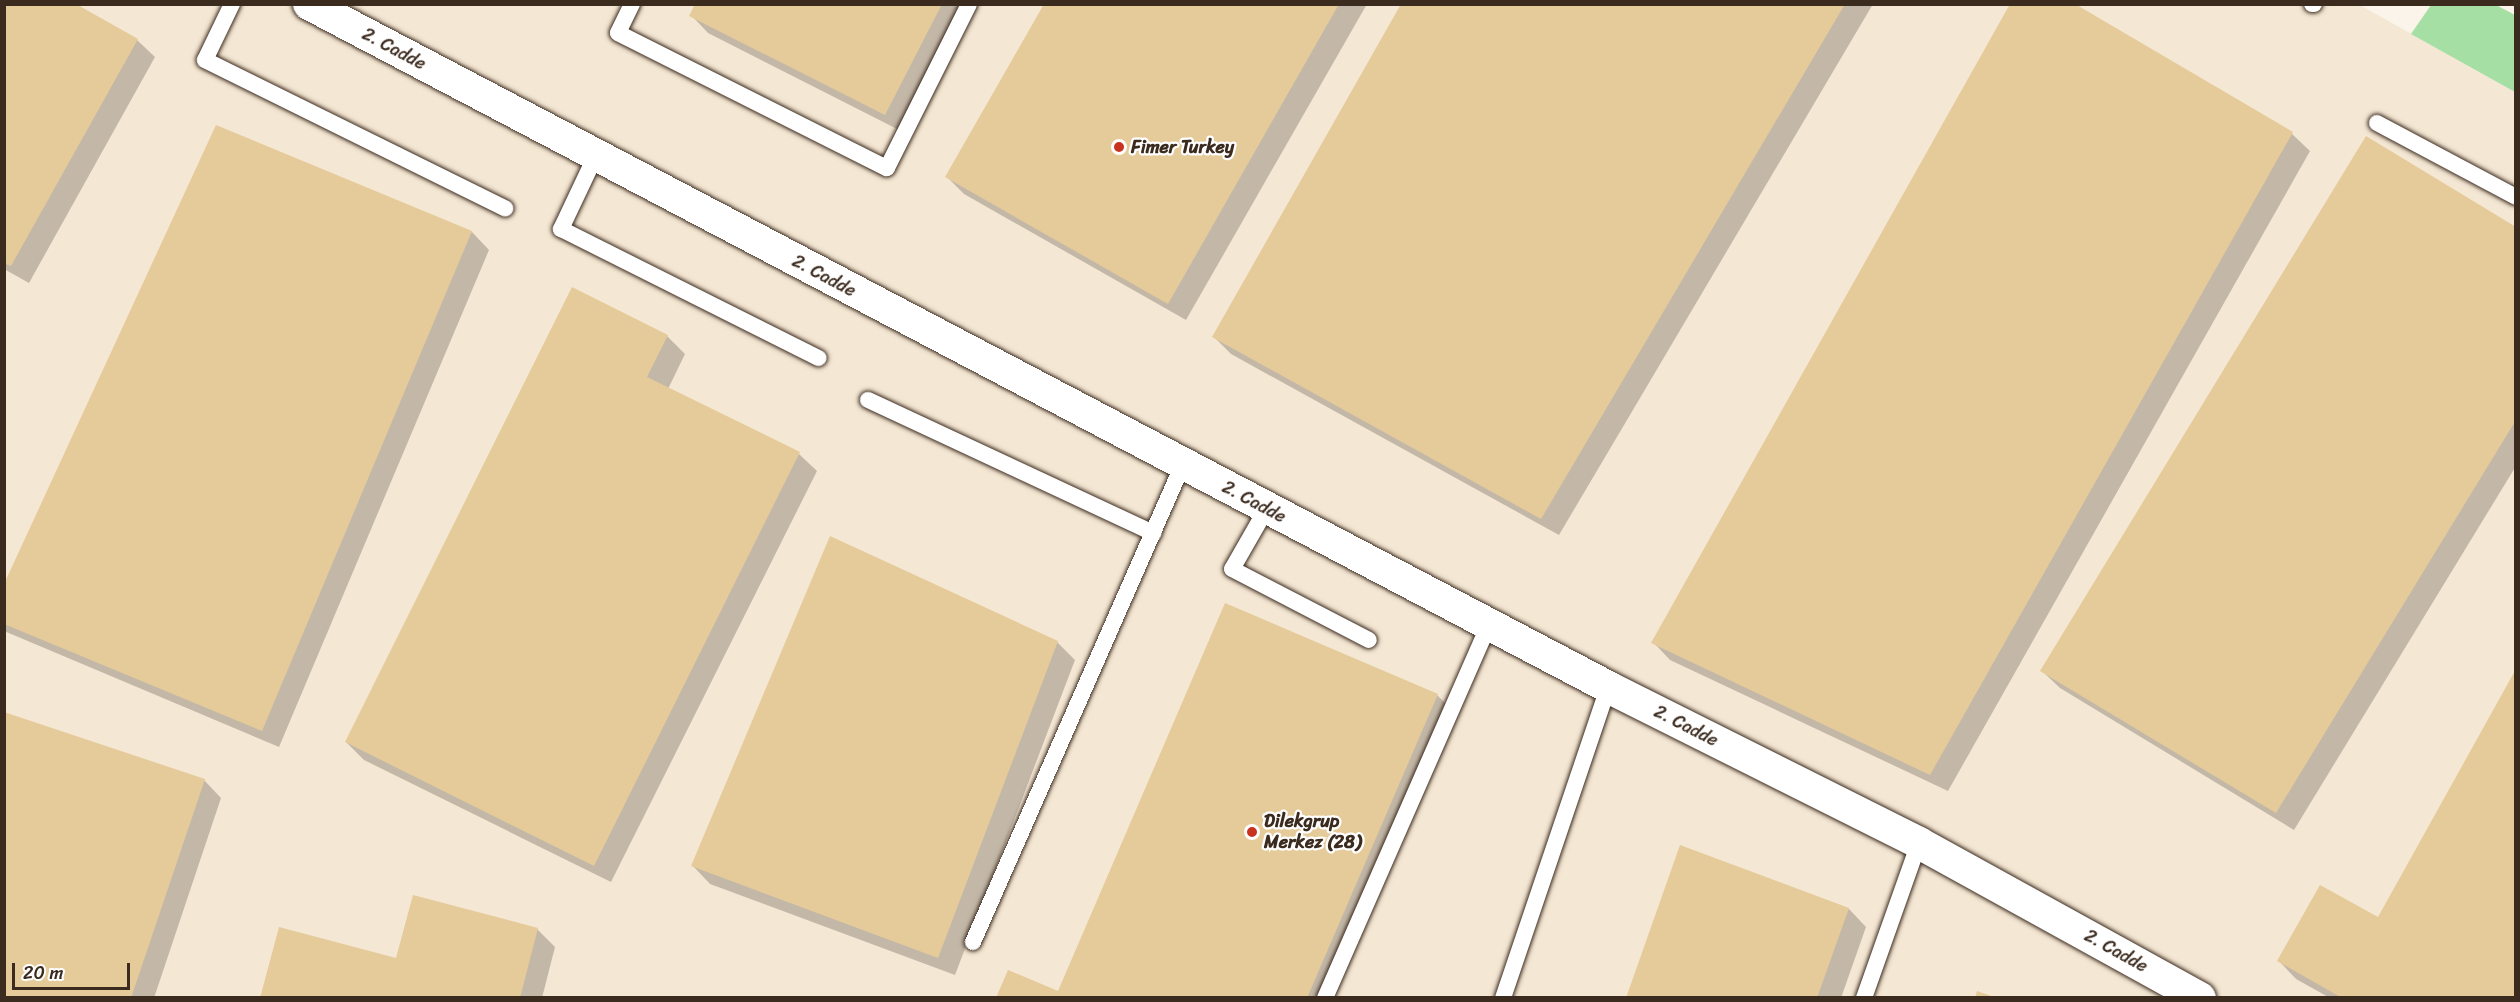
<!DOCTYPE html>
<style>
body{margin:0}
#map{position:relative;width:2520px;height:1002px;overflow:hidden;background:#faf4eb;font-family:Sriracha,sans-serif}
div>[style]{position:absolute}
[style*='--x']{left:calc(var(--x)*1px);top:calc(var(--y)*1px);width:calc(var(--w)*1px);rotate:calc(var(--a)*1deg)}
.built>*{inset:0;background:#f4e7d3}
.green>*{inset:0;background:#a5dfa4}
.shadow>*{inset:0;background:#0003}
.building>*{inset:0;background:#e5ca9a}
.roads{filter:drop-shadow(0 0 2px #3b2a1e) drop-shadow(0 0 2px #3b2a1e)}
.service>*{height:16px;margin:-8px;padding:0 8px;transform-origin:8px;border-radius:8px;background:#fff}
.minor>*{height:32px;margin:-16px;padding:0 16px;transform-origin:16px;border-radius:16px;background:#fff}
.dots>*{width:16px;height:16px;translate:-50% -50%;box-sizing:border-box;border:3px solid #fff;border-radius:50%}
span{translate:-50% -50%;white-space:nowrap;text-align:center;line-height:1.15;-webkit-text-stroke:4.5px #fff;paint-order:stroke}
.street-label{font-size:18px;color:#3b2a1e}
.poi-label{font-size:18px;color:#3b2a1e;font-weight:700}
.left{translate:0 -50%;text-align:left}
.frame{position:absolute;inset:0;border:6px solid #3b2a1e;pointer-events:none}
.scale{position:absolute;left:12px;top:963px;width:118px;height:27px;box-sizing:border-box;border:3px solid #3b2a1e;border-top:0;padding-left:8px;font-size:18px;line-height:21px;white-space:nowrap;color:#3b2a1e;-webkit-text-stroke:4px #fff;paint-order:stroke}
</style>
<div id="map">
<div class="built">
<div style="clip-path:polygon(2358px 4px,2515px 92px,2515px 997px,5px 998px,5px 5px)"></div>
</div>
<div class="green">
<div style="clip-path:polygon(2431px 5px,2496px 5px,2515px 15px,2515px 92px,2411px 34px)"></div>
</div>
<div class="shadow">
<div style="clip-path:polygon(4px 4px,137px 40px,155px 57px,29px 283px,4px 269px)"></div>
<div style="clip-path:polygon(696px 4px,969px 4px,903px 132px,708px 33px,691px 15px)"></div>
<div style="clip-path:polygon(1046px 4px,1367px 4px,1186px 320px,964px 194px,947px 177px)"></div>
<div style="clip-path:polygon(1403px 4px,1873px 4px,1559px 535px,1231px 354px,1214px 337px)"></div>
<div style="clip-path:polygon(2072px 4px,2292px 134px,2310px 151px,1948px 791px,1670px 660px,1653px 642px)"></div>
<div style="clip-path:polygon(2516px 228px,2516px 466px,2294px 830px,2060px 688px,2042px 671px)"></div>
<div style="clip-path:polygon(472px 232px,489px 250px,279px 747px,4px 631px,4px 587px)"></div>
<div style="clip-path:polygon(667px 336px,685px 354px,668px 389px,799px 454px,817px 471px,611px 882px,364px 760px,346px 742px)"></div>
<div style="clip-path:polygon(1057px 642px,1075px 660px,955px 975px,710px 884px,693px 866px)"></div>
<div style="clip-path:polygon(1437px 695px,1455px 713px,1332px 998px,998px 998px,1059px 993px)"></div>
<div style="clip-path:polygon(204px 780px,221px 798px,154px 998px,4px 998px)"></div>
<div style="clip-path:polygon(1849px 909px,1866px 927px,1841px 998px,1628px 998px)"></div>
<div style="clip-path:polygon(2379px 919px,2516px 998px,2330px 998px,2296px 979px,2279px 961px)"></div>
<div style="clip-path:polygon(537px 929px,555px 947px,542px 998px,261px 998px,397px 959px)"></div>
</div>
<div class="building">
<div style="clip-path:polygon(4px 4px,76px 4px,138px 39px,11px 266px,4px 263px)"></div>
<div style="clip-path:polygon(695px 4px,942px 4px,885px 115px,689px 16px)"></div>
<div style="clip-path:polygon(1044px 4px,1339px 4px,1168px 304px,945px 177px)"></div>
<div style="clip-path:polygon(1401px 4px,1845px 4px,1541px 519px,1212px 337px)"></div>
<div style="clip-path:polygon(2010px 4px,2075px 4px,2293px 132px,1930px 775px,1651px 643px)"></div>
<div style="clip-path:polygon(216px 125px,472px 231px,262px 731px,4px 624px,4px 584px)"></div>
<div style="clip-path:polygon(2366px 136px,2516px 227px,2516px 420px,2276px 813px,2040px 671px)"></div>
<div style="clip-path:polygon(572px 287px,668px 335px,647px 377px,800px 452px,594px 866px,345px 742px)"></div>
<div style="clip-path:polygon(830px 536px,1058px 641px,938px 958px,691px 866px)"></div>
<div style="clip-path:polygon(1225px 603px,1438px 694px,1307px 998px,996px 998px,1008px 970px,1058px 991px)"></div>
<div style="clip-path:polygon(2516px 669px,2516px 998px,2342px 998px,2277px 961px,2320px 885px,2378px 917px)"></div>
<div style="clip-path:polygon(4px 712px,205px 779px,131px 998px,4px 998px)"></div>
<div style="clip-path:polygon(1680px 845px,1849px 908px,1817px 998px,1626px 998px)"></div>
<div style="clip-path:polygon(413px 895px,538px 928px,520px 998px,260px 998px,279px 927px,396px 958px)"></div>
<div style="clip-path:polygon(1977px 991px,1994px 997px,1994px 998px,1975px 998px)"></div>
</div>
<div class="roads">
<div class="service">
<div style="--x:232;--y:4;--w:62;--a:115.7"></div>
<div style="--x:205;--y:60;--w:335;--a:26.3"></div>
<div style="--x:632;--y:4;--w:32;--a:116"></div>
<div style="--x:618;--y:33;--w:301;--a:26.7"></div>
<div style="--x:887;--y:168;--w:183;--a:-63.4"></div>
<div style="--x:2312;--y:4;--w:2;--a:0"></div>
<div style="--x:2377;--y:123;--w:157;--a:28"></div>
<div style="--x:596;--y:155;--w:82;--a:115.3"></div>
<div style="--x:561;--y:229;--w:288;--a:26.6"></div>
<div style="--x:868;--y:400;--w:315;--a:25"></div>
<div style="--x:1267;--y:508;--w:70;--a:119.8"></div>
<div style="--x:1232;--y:569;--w:154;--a:27.4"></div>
<div style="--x:973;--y:942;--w:522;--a:-66.28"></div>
<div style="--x:1325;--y:998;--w:407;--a:-66.3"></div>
<div style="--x:1503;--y:998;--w:328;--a:-71.3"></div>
<div style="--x:1864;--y:998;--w:164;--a:-70.5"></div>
</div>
<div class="minor">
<div style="--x:309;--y:4;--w:1468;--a:27.73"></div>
<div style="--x:1608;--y:687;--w:348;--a:26.6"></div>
<div style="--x:1919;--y:843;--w:321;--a:28.9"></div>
</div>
</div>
<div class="dots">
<div style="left:1119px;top:147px;background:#c8321e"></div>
<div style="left:1252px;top:832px;background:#c8321e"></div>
</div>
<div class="street-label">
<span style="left:394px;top:49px;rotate:28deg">2. Cadde</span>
<span style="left:824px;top:276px;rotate:28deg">2. Cadde</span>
<span style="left:1254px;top:502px;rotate:28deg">2. Cadde</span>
<span style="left:1686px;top:726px;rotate:27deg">2. Cadde</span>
<span style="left:2116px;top:951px;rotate:29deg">2. Cadde</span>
</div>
<div class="poi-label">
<span class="left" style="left:1131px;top:147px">Fimer Turkey</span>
<span class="left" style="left:1264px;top:832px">Dilekgrup<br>Merkez (28)</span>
</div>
<div class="frame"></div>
<div class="scale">20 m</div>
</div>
